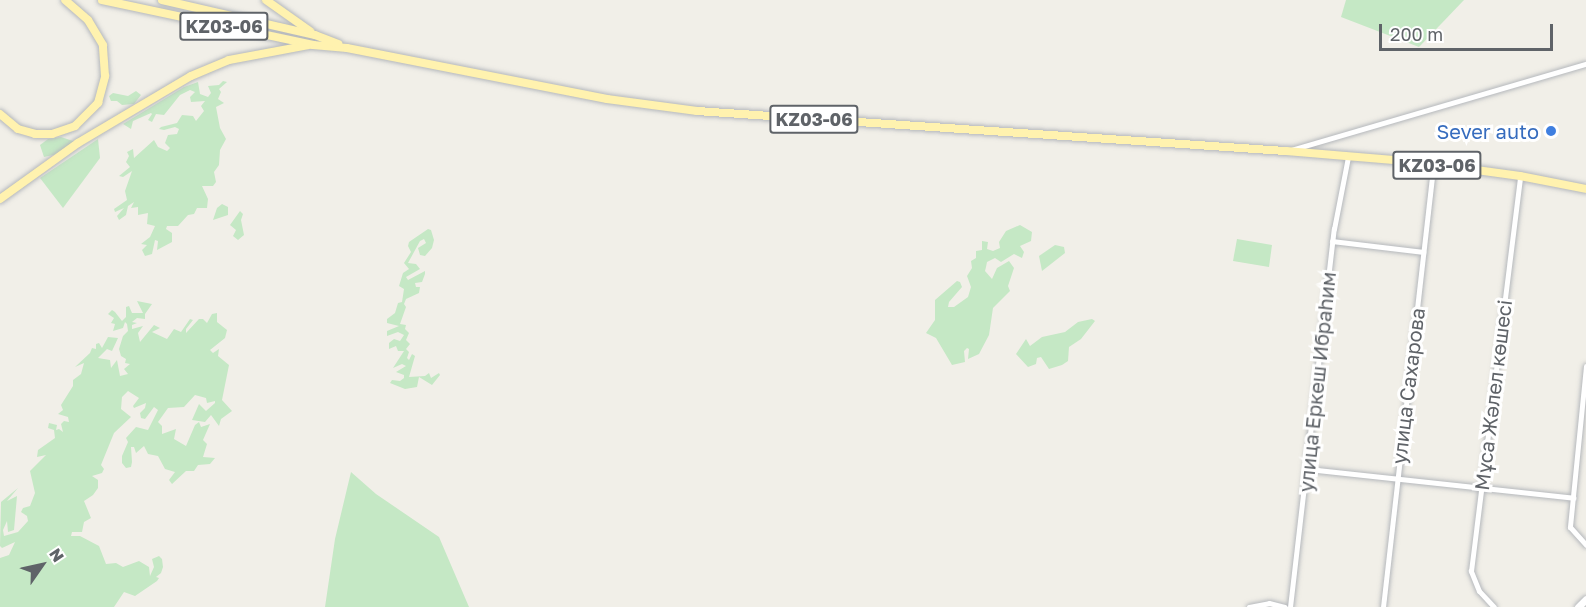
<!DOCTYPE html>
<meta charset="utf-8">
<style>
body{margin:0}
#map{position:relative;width:1586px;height:607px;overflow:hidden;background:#f1efe8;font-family:"Golos Text",sans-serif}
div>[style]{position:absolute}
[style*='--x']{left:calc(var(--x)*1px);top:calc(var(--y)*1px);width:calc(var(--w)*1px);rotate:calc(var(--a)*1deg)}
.green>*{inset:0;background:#c5e8c5}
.roads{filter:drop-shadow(0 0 2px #b5b8bc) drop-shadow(0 0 2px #b5b8bc)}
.minor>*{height:5px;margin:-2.5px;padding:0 2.5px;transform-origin:2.5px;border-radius:2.5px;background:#fff}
.tertiary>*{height:7px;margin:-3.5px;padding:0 3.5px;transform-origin:3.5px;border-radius:3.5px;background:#fff}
.primary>*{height:8px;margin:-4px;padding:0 4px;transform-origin:4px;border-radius:4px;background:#fff2af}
.dots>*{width:16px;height:16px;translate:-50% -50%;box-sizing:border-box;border:3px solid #fff;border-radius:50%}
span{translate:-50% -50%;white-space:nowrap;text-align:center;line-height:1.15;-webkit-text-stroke:6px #fff;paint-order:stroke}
.shield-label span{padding:2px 4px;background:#fff;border:2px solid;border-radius:4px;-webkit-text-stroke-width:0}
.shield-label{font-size:18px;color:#5f6368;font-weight:700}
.shop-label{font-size:20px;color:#366cbe}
.right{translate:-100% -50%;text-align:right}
.street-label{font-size:20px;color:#5f6368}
.north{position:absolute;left:12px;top:535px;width:60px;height:60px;-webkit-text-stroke:4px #fff;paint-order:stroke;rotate:56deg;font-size:16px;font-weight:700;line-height:24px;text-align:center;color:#5f6368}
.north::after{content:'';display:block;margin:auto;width:21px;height:27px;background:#5f6368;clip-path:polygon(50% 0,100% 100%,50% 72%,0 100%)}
.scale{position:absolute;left:1379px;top:24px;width:174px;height:27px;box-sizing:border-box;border:3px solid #5f6368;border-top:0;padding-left:8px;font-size:18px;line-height:21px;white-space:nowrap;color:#5f6368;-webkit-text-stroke:4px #fff;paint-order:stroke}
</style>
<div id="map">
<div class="green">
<div style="clip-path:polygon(1346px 0,1464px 0,1419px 47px,1341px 17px)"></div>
<div style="clip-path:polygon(223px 81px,227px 82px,219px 89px,221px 92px,218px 99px,224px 103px,216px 107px,220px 128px,226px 139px,220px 150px,219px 165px,214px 172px,216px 182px,213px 186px,202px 186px,208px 199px,207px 208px,197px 208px,194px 214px,188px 215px,178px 226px,167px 226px,166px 229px,172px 233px,172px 242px,157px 250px,158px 241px,155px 240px,152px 254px,145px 256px,142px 250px,147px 245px,141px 244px,150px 237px,155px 226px,147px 224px,148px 213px,138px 215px,138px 207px,131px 208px,134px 202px,128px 206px,126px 215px,119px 220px,117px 216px,124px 208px,115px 212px,114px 209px,127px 200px,125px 191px,132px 171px,123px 177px,119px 176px,130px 167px,126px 162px,129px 156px,127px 152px,133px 149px,134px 158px,154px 140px,158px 147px,167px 151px,170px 148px,165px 143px,168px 135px,177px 134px,179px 129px,175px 127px,164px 130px,159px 129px,161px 127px,177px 123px,182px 115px,193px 116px,196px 121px,204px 111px,201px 106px,205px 101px,191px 102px,190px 97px,195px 92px,190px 90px,180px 95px,164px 115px,156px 114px,152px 122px,148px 120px,152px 114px,151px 113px,133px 121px,131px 129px,123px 124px,184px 87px,198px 82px,200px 94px,208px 97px,211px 93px,208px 86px,219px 85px)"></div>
<div style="clip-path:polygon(136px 91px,141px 95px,134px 104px,122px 105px,117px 101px,111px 101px,109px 96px,113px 93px,128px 96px)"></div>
<div style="clip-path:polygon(61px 137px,76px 142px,62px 153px,44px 157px,40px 145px,48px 139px)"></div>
<div style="clip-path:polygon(98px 139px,100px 158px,63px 208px,40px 178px)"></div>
<div style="clip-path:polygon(222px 204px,228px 207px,228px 215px,213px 220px,217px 208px)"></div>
<div style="clip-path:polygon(240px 211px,243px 214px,241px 220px,244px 235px,238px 240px,233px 236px,236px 230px,230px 225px)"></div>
<div style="clip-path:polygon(1020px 225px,1032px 232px,1031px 241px,1020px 246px,1024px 252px,1022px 258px,1014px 254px,1001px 262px,995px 258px,987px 262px,986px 267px,985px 271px,992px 279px,997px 268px,1009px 261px,1014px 268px,1008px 286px,1010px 291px,993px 308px,989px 335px,979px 354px,968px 359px,969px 349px,967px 348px,964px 351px,965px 362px,952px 365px,936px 338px,926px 333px,935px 320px,935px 300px,957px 281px,960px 282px,962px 287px,949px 302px,948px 307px,954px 307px,968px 297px,971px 287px,967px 276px,972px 268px,971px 261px,976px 258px,976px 251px,982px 250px,982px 241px,988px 242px,987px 249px,993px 251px,1000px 248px,999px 242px,1006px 231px)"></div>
<div style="clip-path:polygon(428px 229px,431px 230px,434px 240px,432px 248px,425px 256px,420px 255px,418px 248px,426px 243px,424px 239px,420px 241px,408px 263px,416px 264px,420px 269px,406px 277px,408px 280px,425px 271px,425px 274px,422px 282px,415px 283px,416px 287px,420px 287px,419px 293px,406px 299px,404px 304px,406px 307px,400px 324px,406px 325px,405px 329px,409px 333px,406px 340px,410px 344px,406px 349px,409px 352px,407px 358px,409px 360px,412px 354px,415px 356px,409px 377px,425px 376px,429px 373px,431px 378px,439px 373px,440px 375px,432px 385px,419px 377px,417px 387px,405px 389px,390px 383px,392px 380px,400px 381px,404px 378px,404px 375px,396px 372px,406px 366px,402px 364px,393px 368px,404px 351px,398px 351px,396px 346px,389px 349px,389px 343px,394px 339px,400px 341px,404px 335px,398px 332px,387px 336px,387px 331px,399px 326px,387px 323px,387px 319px,395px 313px,398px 303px,402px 302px,404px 289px,399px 286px,403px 273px,409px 269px,404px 263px,411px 252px,408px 246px,409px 242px)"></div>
<div style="clip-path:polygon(1237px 239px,1272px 245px,1269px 267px,1233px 261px)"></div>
<div style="clip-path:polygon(1055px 245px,1064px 247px,1065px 253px,1042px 271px,1039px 256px)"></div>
<div style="clip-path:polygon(137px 301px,152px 304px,145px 314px,145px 319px,137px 318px,132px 322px,137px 323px,132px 325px,132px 329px,143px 326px,138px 333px,140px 342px,154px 325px,160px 328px,152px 332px,167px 339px,174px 329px,181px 332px,190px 319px,193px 320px,186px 329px,186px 333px,199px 319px,203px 319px,207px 323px,212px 314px,217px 313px,217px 322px,227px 330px,225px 338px,210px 350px,213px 353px,219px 349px,218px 356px,229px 365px,222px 400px,232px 411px,221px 419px,219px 426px,211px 415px,205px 422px,192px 420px,199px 404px,206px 411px,215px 403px,215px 401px,207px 403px,206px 398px,195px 395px,184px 407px,168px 408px,158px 422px,162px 426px,162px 434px,176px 429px,174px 439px,186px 446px,195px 425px,199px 422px,201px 427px,210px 424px,203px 440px,207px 444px,203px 457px,215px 458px,210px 464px,198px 465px,194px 471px,186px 471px,172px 484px,169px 480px,175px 472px,165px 469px,158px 456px,148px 454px,144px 446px,136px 453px,134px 447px,131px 447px,132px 462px,131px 467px,126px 468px,122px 463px,122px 456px,128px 442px,126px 438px,136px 427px,148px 430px,158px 410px,154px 407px,145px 419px,141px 418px,140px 413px,145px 408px,146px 403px,134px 408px,133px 406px,139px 398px,128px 391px,122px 397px,121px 409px,131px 417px,114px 433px,101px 465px,104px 469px,102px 473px,92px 476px,98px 480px,98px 488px,93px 495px,84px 501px,91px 518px,84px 522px,82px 532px,72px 532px,71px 536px,80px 536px,99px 546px,106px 564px,116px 563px,123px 567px,139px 561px,149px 567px,150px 576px,154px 567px,152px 559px,159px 556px,162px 559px,163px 567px,161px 573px,156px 577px,159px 578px,157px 581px,135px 596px,124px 592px,114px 607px,0 607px,0 558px,9px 555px,15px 542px,2px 548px,0 546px,1px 502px,18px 488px,7px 501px,17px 496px,14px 530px,8px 532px,7px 521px,3px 530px,4px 536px,18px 532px,28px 521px,27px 516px,21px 512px,23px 508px,30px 506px,35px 493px,30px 471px,46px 455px,37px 457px,38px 450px,55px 438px,54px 430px,48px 428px,49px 423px,57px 425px,56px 430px,59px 429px,63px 432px,61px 424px,64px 421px,69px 422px,68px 417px,58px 414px,63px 410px,61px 405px,73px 386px,73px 380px,81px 374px,84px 363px,75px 367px,90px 353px,92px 348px,96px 349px,96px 344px,99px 343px,102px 348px,108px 337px,118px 338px,112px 351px,107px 349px,98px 358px,110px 360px,111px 368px,117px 360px,120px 376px,128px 374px,124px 369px,130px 364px,125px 363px,126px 359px,121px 356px,119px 349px,123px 336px,128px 331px,127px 324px,125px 322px,123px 328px,113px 331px,115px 324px,111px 323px,114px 318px,108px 314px,112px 310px,115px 312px,122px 321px,126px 317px,126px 307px,129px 306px,132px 313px,143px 313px)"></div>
<div style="clip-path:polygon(1092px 319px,1095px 321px,1081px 339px,1069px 347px,1068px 361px,1062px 365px,1049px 369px,1041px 357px,1037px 358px,1036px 364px,1028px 367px,1016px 354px,1026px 339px,1030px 346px,1042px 337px,1065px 332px,1078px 322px)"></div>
<div style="clip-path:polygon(351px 472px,376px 494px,439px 537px,469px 607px,325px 607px,335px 539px)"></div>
</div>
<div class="roads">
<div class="minor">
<div style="--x:1291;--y:150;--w:307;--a:-16.3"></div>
<div style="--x:1332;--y:241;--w:92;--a:6.9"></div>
<div style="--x:1586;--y:366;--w:162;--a:95.7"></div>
<div style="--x:1570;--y:527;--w:24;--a:48"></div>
<div style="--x:1308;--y:469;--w:267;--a:6.2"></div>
<div style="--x:1249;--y:607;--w:20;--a:-11"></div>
<div style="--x:1269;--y:603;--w:16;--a:14"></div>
<div style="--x:1290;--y:607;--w:381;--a:-83.4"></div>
<div style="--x:1334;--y:229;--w:73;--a:-79"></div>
<div style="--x:1383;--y:607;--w:445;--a:-83.5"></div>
<div style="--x:1494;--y:607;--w:22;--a:-133"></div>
<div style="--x:1479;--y:591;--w:22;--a:-112"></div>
<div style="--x:1471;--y:571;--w:398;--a:-82.9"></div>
</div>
<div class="tertiary">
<div style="--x:1578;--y:607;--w:11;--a:-45"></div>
</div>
<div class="primary">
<div style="--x:102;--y:0;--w:216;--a:12"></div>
<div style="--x:313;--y:45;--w:34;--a:5"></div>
<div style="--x:347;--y:48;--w:265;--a:11.1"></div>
<div style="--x:607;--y:99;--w:91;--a:7.6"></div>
<div style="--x:697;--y:111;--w:590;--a:3.89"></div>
<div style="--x:1286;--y:151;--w:132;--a:4.8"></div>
<div style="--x:1418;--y:162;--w:103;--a:7.8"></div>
<div style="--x:1520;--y:176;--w:67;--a:11.1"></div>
<div style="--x:162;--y:0;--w:157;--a:12.9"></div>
<div style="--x:315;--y:35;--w:25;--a:21"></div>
<div style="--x:266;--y:0;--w:54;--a:35.2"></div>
<div style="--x:0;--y:114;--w:23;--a:40"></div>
<div style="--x:18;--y:129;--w:18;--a:16"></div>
<div style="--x:35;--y:134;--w:17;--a:0"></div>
<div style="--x:52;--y:134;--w:24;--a:-19"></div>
<div style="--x:75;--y:126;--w:33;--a:-45"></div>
<div style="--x:98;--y:103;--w:28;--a:-75"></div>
<div style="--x:105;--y:76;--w:31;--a:-94"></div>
<div style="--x:103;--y:45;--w:29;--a:-121"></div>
<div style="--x:88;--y:20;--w:30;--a:-139"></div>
<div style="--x:0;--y:199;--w:96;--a:-35.7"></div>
<div style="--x:78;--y:143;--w:131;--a:-30.7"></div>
<div style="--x:191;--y:76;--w:41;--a:-22.8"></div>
<div style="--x:229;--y:60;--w:81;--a:-10.6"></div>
</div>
</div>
<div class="dots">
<div style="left:1551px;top:131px;background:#3f7fe0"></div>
</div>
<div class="shield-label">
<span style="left:224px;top:26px">KZ03-06</span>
<span style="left:814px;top:119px">KZ03-06</span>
<span style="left:1437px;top:165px">KZ03-06</span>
</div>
<div class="shop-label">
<span class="right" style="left:1539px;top:131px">Sever auto</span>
</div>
<div class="street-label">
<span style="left:1317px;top:382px;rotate:-84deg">улица Еркеш Ибраһим</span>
<span style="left:1408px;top:386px;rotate:-83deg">улица Сахарова</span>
<span style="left:1493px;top:395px;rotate:-83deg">Мұса Жәлел көшесі</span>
</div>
<div class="north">N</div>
<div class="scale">200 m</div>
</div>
